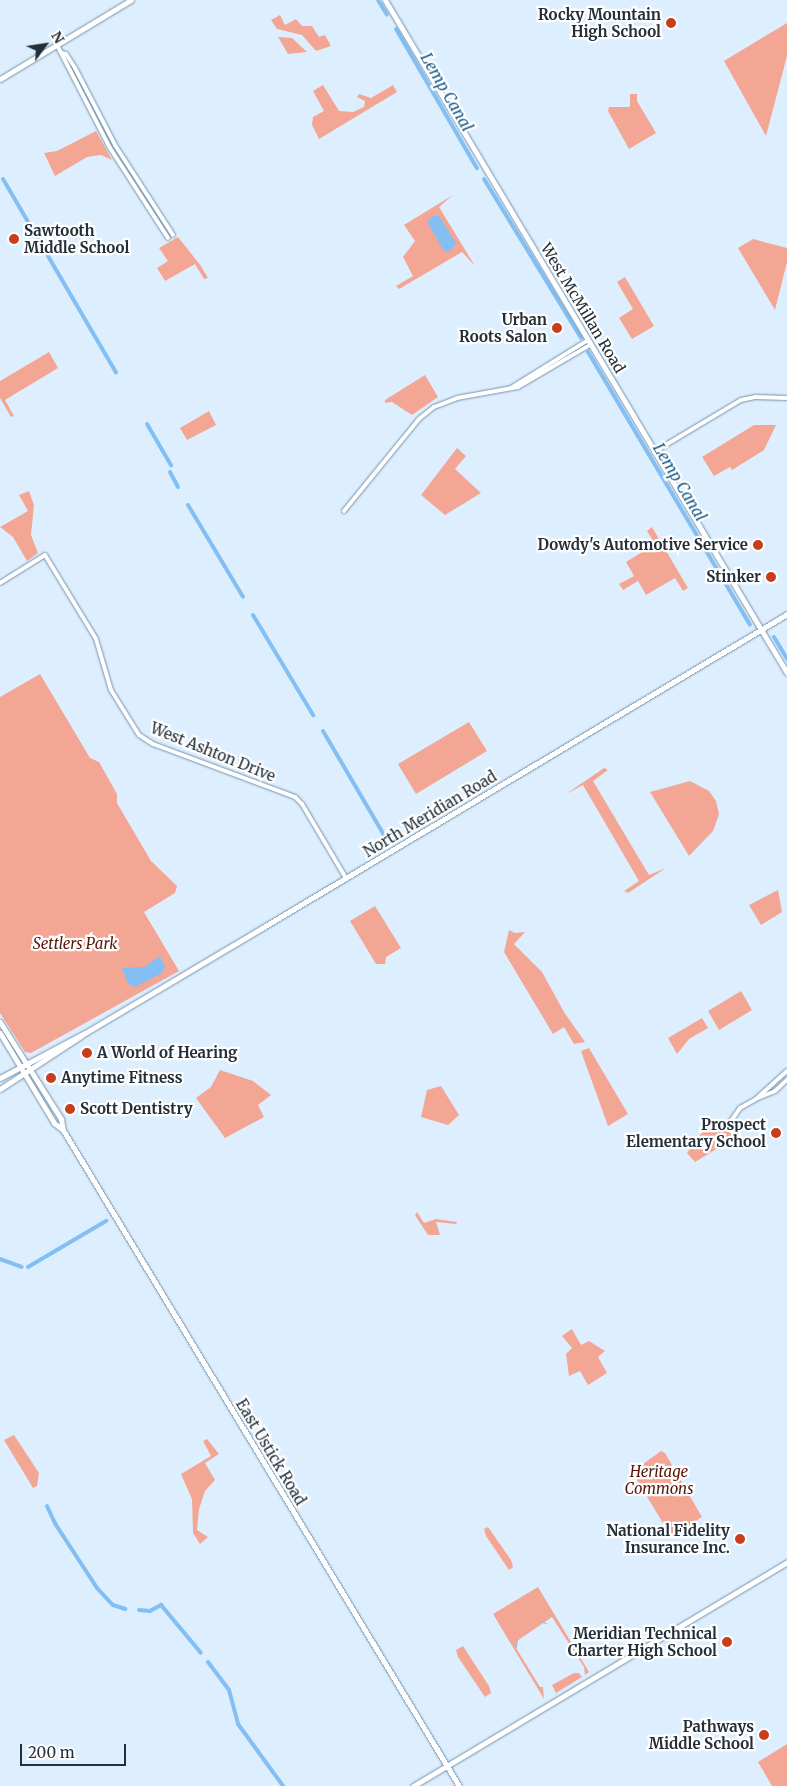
<!DOCTYPE html>
<style>
body{margin:0}
#map{position:relative;width:787px;height:1786px;overflow:hidden;background:#ddefff;font-family:Merriweather,serif}
div>[style]{position:absolute}
[style*='--x']{left:calc(var(--x)*1px);top:calc(var(--y)*1px);width:calc(var(--w)*1px);rotate:calc(var(--a)*1deg)}
.green>*{inset:0;background:#f4a694}
.water>*{inset:0;background:#83bff3}
.stream>*{height:1px;margin:-0.5px;padding:0 0.5px;transform-origin:0.5px;border-radius:0.5px;background:#83bff3}
.canal>*{height:4px;margin:-2px;padding:0 2px;transform-origin:2px;border-radius:2px;background:#83bff3}
.roads{filter:drop-shadow(0 0 1px #7792ab) drop-shadow(0 0 1px #7792ab)}
.minor>*{height:4px;margin:-2px;padding:0 2px;transform-origin:2px;border-radius:2px;background:#fff}
.major>*{height:5px;margin:-2.5px;padding:0 2.5px;transform-origin:2.5px;border-radius:2.5px;background:#fff}
.dots>*{width:14px;height:14px;translate:-50% -50%;box-sizing:border-box;border:2px solid #fff;border-radius:50%}
span{translate:-50% -50%;white-space:nowrap;text-align:center;line-height:1.15;-webkit-text-stroke:4.5px #fff;paint-order:stroke}
.poi-label{font-size:15px;color:#242f39;font-weight:700}
.right{translate:-100% -50%;text-align:right}
.left{translate:0 -50%;text-align:left}
.street-label{font-size:15px;color:#242f39}
.park-label{font-size:15px;color:#5a1607;font-style:italic}
.water-label{font-size:16px;color:#165889;font-style:italic}
.north{position:absolute;left:20px;top:20px;width:50px;height:50px;-webkit-text-stroke:4px #fff;paint-order:stroke;rotate:59deg;font-size:14px;font-weight:700;line-height:20px;text-align:center;color:#242f39}
.north::after{content:'';display:block;margin:auto;width:18px;height:22px;background:#242f39;clip-path:polygon(50% 0,100% 100%,50% 72%,0 100%)}
.scale{position:absolute;left:20px;top:1744px;width:106px;height:22px;box-sizing:border-box;border:2px solid #242f39;border-top:0;padding-left:6px;font-size:15px;line-height:18px;white-space:nowrap;color:#242f39;-webkit-text-stroke:4px #fff;paint-order:stroke}
</style>
<div id="map">
<div class="green">
<div style="clip-path:polygon(280px 15px,285px 25px,296px 19px,302px 26px,312px 26px,319px 37px,325px 35px,331px 46px,316px 51px,302px 35px,277px 29px,271px 20px)"></div>
<div style="clip-path:polygon(787px 23px,787px 56px,766px 136px,724px 61px)"></div>
<div style="clip-path:polygon(278px 37px,292px 38px,307px 52px,288px 54px)"></div>
<div style="clip-path:polygon(323px 85px,339px 111px,353px 112px,364px 107px,365px 101px,357px 97px,359px 94px,371px 98px,393px 85px,397px 92px,319px 139px,312px 125px,313px 117px,324px 111px,313px 91px)"></div>
<div style="clip-path:polygon(630px 94px,637px 94px,637px 101px,656px 133px,629px 149px,608px 111px,609px 107px,630px 107px)"></div>
<div style="clip-path:polygon(96px 131px,112px 160px,101px 155px,87px 157px,55px 176px,44px 153px,57px 151px)"></div>
<div style="clip-path:polygon(453px 195px,439px 207px,475px 266px,462px 252px,399px 289px,396px 286px,413px 276px,403px 257px,415px 241px,404px 225px)"></div>
<div style="clip-path:polygon(178px 237px,201px 266px,208px 278px,204px 279px,195px 264px,165px 281px,157px 268px,168px 261px,159px 248px)"></div>
<div style="clip-path:polygon(753px 239px,787px 248px,787px 262px,775px 310px,738px 248px)"></div>
<div style="clip-path:polygon(625px 277px,654px 326px,632px 339px,619px 318px,633px 309px,617px 282px)"></div>
<div style="clip-path:polygon(49px 352px,58px 368px,5px 400px,14px 416px,11px 417px,0 398px,0 381px)"></div>
<div style="clip-path:polygon(425px 375px,438px 397px,412px 415px,392px 402px,385px 403px,385px 400px)"></div>
<div style="clip-path:polygon(209px 411px,216px 425px,187px 440px,180px 428px)"></div>
<div style="clip-path:polygon(754px 425px,776px 425px,764px 450px,732px 470px,730px 467px,714px 476px,702px 457px)"></div>
<div style="clip-path:polygon(457px 448px,466px 456px,455px 469px,481px 493px,445px 515px,421px 495px)"></div>
<div style="clip-path:polygon(29px 491px,34px 505px,31px 535px,38px 553px,27px 561px,13px 537px,0 527px,28px 511px,19px 495px)"></div>
<div style="clip-path:polygon(652px 527px,688px 588px,683px 591px,675px 578px,646px 595px,638px 581px,623px 590px,619px 584px,634px 576px,626px 562px,655px 544px,647px 531px)"></div>
<div style="clip-path:polygon(40px 674px,90px 758px,99px 762px,117px 794px,117px 803px,151px 861px,177px 886px,175px 893px,144px 912px,179px 971px,31px 1053px,25px 1052px,0 1013px,0 697px)"></div>
<div style="clip-path:polygon(469px 722px,487px 751px,416px 794px,398px 764px)"></div>
<div style="clip-path:polygon(604px 768px,608px 770px,593px 781px,649px 875px,666px 868px,628px 893px,624px 891px,639px 881px,583px 785px,566px 794px)"></div>
<div style="clip-path:polygon(690px 781px,709px 791px,716px 801px,719px 814px,713px 831px,689px 856px,650px 792px)"></div>
<div style="clip-path:polygon(778px 890px,782px 912px,761px 925px,749px 905px)"></div>
<div style="clip-path:polygon(375px 906px,401px 948px,386px 957px,385px 964px,376px 964px,350px 921px)"></div>
<div style="clip-path:polygon(509px 930px,515px 933px,525px 932px,514px 944px,542px 972px,564px 1012px,585px 1042px,574px 1044px,564px 1027px,553px 1034px,504px 952px)"></div>
<div style="clip-path:polygon(741px 991px,752px 1010px,719px 1030px,708px 1011px)"></div>
<div style="clip-path:polygon(702px 1018px,708px 1028px,689px 1039px,677px 1054px,668px 1038px)"></div>
<div style="clip-path:polygon(589px 1048px,628px 1114px,608px 1126px,581px 1051px)"></div>
<div style="clip-path:polygon(220px 1070px,253px 1081px,271px 1095px,258px 1105px,264px 1117px,225px 1138px,196px 1098px,211px 1087px)"></div>
<div style="clip-path:polygon(441px 1086px,459px 1115px,448px 1125px,421px 1117px,427px 1090px)"></div>
<div style="clip-path:polygon(711px 1120px,727px 1126px,733px 1139px,695px 1162px,687px 1153px)"></div>
<div style="clip-path:polygon(417px 1212px,424px 1223px,436px 1219px,457px 1222px,456px 1224px,436px 1222px,440px 1235px,428px 1235px,415px 1215px)"></div>
<div style="clip-path:polygon(572px 1329px,581px 1345px,589px 1341px,605px 1351px,598px 1357px,607px 1373px,588px 1385px,580px 1371px,569px 1376px,566px 1354px,572px 1348px,562px 1336px)"></div>
<div style="clip-path:polygon(14px 1435px,39px 1473px,37px 1486px,33px 1488px,4px 1440px)"></div>
<div style="clip-path:polygon(207px 1439px,219px 1454px,205px 1463px,215px 1480px,205px 1491px,199px 1509px,197px 1530px,208px 1537px,200px 1544px,193px 1533px,192px 1499px,181px 1474px,211px 1456px,203px 1441px)"></div>
<div style="clip-path:polygon(661px 1451px,665px 1453px,702px 1517px,674px 1535px,669px 1533px,632px 1472px)"></div>
<div style="clip-path:polygon(488px 1527px,511px 1560px,513px 1567px,509px 1570px,486px 1536px,484px 1529px)"></div>
<div style="clip-path:polygon(538px 1587px,589px 1672px,585px 1675px,584px 1667px,552px 1617px,517px 1641px,516px 1648px,540px 1687px,543px 1687px,544px 1699px,493px 1614px)"></div>
<div style="clip-path:polygon(463px 1646px,489px 1686px,491px 1693px,485px 1697px,458px 1657px,456px 1650px)"></div>
<div style="clip-path:polygon(574px 1673px,579px 1673px,582px 1677px,556px 1693px,552px 1685px)"></div>
<div style="clip-path:polygon(787px 1744px,787px 1786px,772px 1786px,758px 1762px)"></div>
</div>
<div class="water">
<div style="clip-path:polygon(434px 215px,439px 216px,456px 243px,449px 252px,444px 251px,427px 222px)"></div>
<div style="clip-path:polygon(160px 956px,165px 967px,162px 973px,135px 987px,128px 984px,122px 968px,144px 967px)"></div>
</div>
<div class="stream">
<div style="--x:542;--y:1622;--w:4;--a:14"></div>
<div style="--x:516;--y:1647;--w:8;--a:-83"></div>
</div>
<div class="canal">
<div style="--x:378;--y:0;--w:17;--a:59"></div>
<div style="--x:396;--y:29;--w:161;--a:59.8"></div>
<div style="--x:3;--y:179;--w:224;--a:59.7"></div>
<div style="--x:484;--y:179;--w:186;--a:58.6"></div>
<div style="--x:588;--y:352;--w:317;--a:59.3"></div>
<div style="--x:147;--y:424;--w:48;--a:59.7"></div>
<div style="--x:170;--y:472;--w:17;--a:62"></div>
<div style="--x:188;--y:505;--w:107;--a:59.1"></div>
<div style="--x:253;--y:615;--w:117;--a:59"></div>
<div style="--x:774;--y:637;--w:26;--a:59"></div>
<div style="--x:323;--y:731;--w:129;--a:59.6"></div>
<div style="--x:0;--y:1259;--w:23;--a:20"></div>
<div style="--x:28;--y:1267;--w:91;--a:-30.5"></div>
<div style="--x:47;--y:1506;--w:21;--a:65"></div>
<div style="--x:56;--y:1525;--w:75;--a:56.9"></div>
<div style="--x:97;--y:1588;--w:23;--a:47"></div>
<div style="--x:113;--y:1605;--w:13;--a:18"></div>
<div style="--x:139;--y:1610;--w:11;--a:5"></div>
<div style="--x:150;--y:1611;--w:13;--a:-29"></div>
<div style="--x:161;--y:1605;--w:62;--a:50.2"></div>
<div style="--x:208;--y:1662;--w:35;--a:53"></div>
<div style="--x:229;--y:1690;--w:35;--a:75"></div>
<div style="--x:238;--y:1724;--w:77;--a:54"></div>
</div>
<div class="roads">
<div class="minor">
<div style="--x:57;--y:45;--w:116;--a:62.8"></div>
<div style="--x:110;--y:148;--w:107;--a:57.2"></div>
<div style="--x:62;--y:53;--w:4;--a:14"></div>
<div style="--x:66;--y:54;--w:17;--a:57"></div>
<div style="--x:75;--y:68;--w:87;--a:62.5"></div>
<div style="--x:115;--y:145;--w:107;--a:57.2"></div>
<div style="--x:511;--y:388;--w:91;--a:-31.9"></div>
<div style="--x:654;--y:452;--w:101;--a:-30.9"></div>
<div style="--x:741;--y:400;--w:14;--a:-12"></div>
<div style="--x:755;--y:397;--w:32;--a:2"></div>
<div style="--x:344;--y:511;--w:119;--a:-50.8"></div>
<div style="--x:419;--y:419;--w:19;--a:-39"></div>
<div style="--x:434;--y:407;--w:25;--a:-21"></div>
<div style="--x:457;--y:398;--w:62;--a:-10.2"></div>
<div style="--x:518;--y:387;--w:83;--a:-30.3"></div>
<div style="--x:0;--y:583;--w:53;--a:-31.9"></div>
<div style="--x:45;--y:555;--w:98;--a:58.7"></div>
<div style="--x:96;--y:639;--w:53;--a:73.6"></div>
<div style="--x:111;--y:690;--w:53;--a:58.1"></div>
<div style="--x:139;--y:735;--w:17;--a:33"></div>
<div style="--x:153;--y:744;--w:152;--a:20.5"></div>
<div style="--x:295;--y:797;--w:10;--a:45"></div>
<div style="--x:302;--y:804;--w:86;--a:59.3"></div>
<div style="--x:758;--y:1098;--w:18;--a:-22"></div>
<div style="--x:775;--y:1091;--w:16;--a:-43"></div>
<div style="--x:731;--y:1121;--w:16;--a:-55"></div>
<div style="--x:740;--y:1108;--w:18;--a:-29"></div>
<div style="--x:756;--y:1099;--w:42;--a:-42.1"></div>
</div>
<div class="major">
<div style="--x:385;--y:0;--w:784;--a:59.15"></div>
<div style="--x:0;--y:79;--w:153;--a:-31.1"></div>
<div style="--x:0;--y:1022;--w:115;--a:57.8"></div>
<div style="--x:61;--y:1119;--w:11;--a:80"></div>
<div style="--x:0;--y:1033;--w:105;--a:59"></div>
<div style="--x:54;--y:1123;--w:11;--a:38"></div>
<div style="--x:63;--y:1130;--w:766;--a:58.88"></div>
<div style="--x:0;--y:1078;--w:96;--a:-27.9"></div>
<div style="--x:85;--y:1033;--w:206;--a:-30.7"></div>
<div style="--x:262;--y:928;--w:612;--a:-30.88"></div>
<div style="--x:0;--y:1089;--w:97;--a:-33.2"></div>
<div style="--x:413;--y:1786;--w:436;--a:-30.9"></div>
</div>
</div>
<div class="dots">
<div style="left:671px;top:23px;background:#c73d1d"></div>
<div style="left:14px;top:239px;background:#c73d1d"></div>
<div style="left:557px;top:328px;background:#c73d1d"></div>
<div style="left:758px;top:545px;background:#c73d1d"></div>
<div style="left:771px;top:577px;background:#c73d1d"></div>
<div style="left:87px;top:1053px;background:#c73d1d"></div>
<div style="left:51px;top:1078px;background:#c73d1d"></div>
<div style="left:70px;top:1109px;background:#c73d1d"></div>
<div style="left:776px;top:1133px;background:#c73d1d"></div>
<div style="left:740px;top:1539px;background:#c73d1d"></div>
<div style="left:727px;top:1642px;background:#c73d1d"></div>
<div style="left:764px;top:1735px;background:#c73d1d"></div>
</div>
<div class="poi-label">
<span class="right" style="left:661px;top:23px">Rocky Mountain<br>High School</span>
<span class="left" style="left:24px;top:239px">Sawtooth<br>Middle School</span>
<span class="right" style="left:547px;top:328px">Urban<br>Roots Salon</span>
<span class="right" style="left:748px;top:545px">Dowdy's Automotive Service</span>
<span class="right" style="left:761px;top:577px">Stinker</span>
<span class="left" style="left:97px;top:1053px">A World of Hearing</span>
<span class="left" style="left:61px;top:1078px">Anytime Fitness</span>
<span class="left" style="left:80px;top:1109px">Scott Dentistry</span>
<span class="right" style="left:766px;top:1133px">Prospect<br>Elementary School</span>
<span class="right" style="left:730px;top:1539px">National Fidelity<br>Insurance Inc.</span>
<span class="right" style="left:717px;top:1642px">Meridian Technical<br>Charter High School</span>
<span class="right" style="left:754px;top:1735px">Pathways<br>Middle School</span>
</div>
<div class="street-label">
<span style="left:583px;top:308px;rotate:59deg">West McMillan Road</span>
<span style="left:213px;top:752px;rotate:22deg">West Ashton Drive</span>
<span style="left:430px;top:814px;rotate:-31deg">North Meridian Road</span>
<span style="left:271px;top:1452px;rotate:59deg">East Ustick Road</span>
</div>
<div class="park-label">
<span style="left:75px;top:944px">Settlers Park</span>
<span style="left:659px;top:1480px">Heritage<br>Commons</span>
</div>
<div class="water-label">
<span style="left:447px;top:92px;rotate:60deg">Lemp Canal</span>
<span style="left:680px;top:482px;rotate:59deg">Lemp Canal</span>
</div>
<div class="north">N</div>
<div class="scale">200 m</div>
</div>
